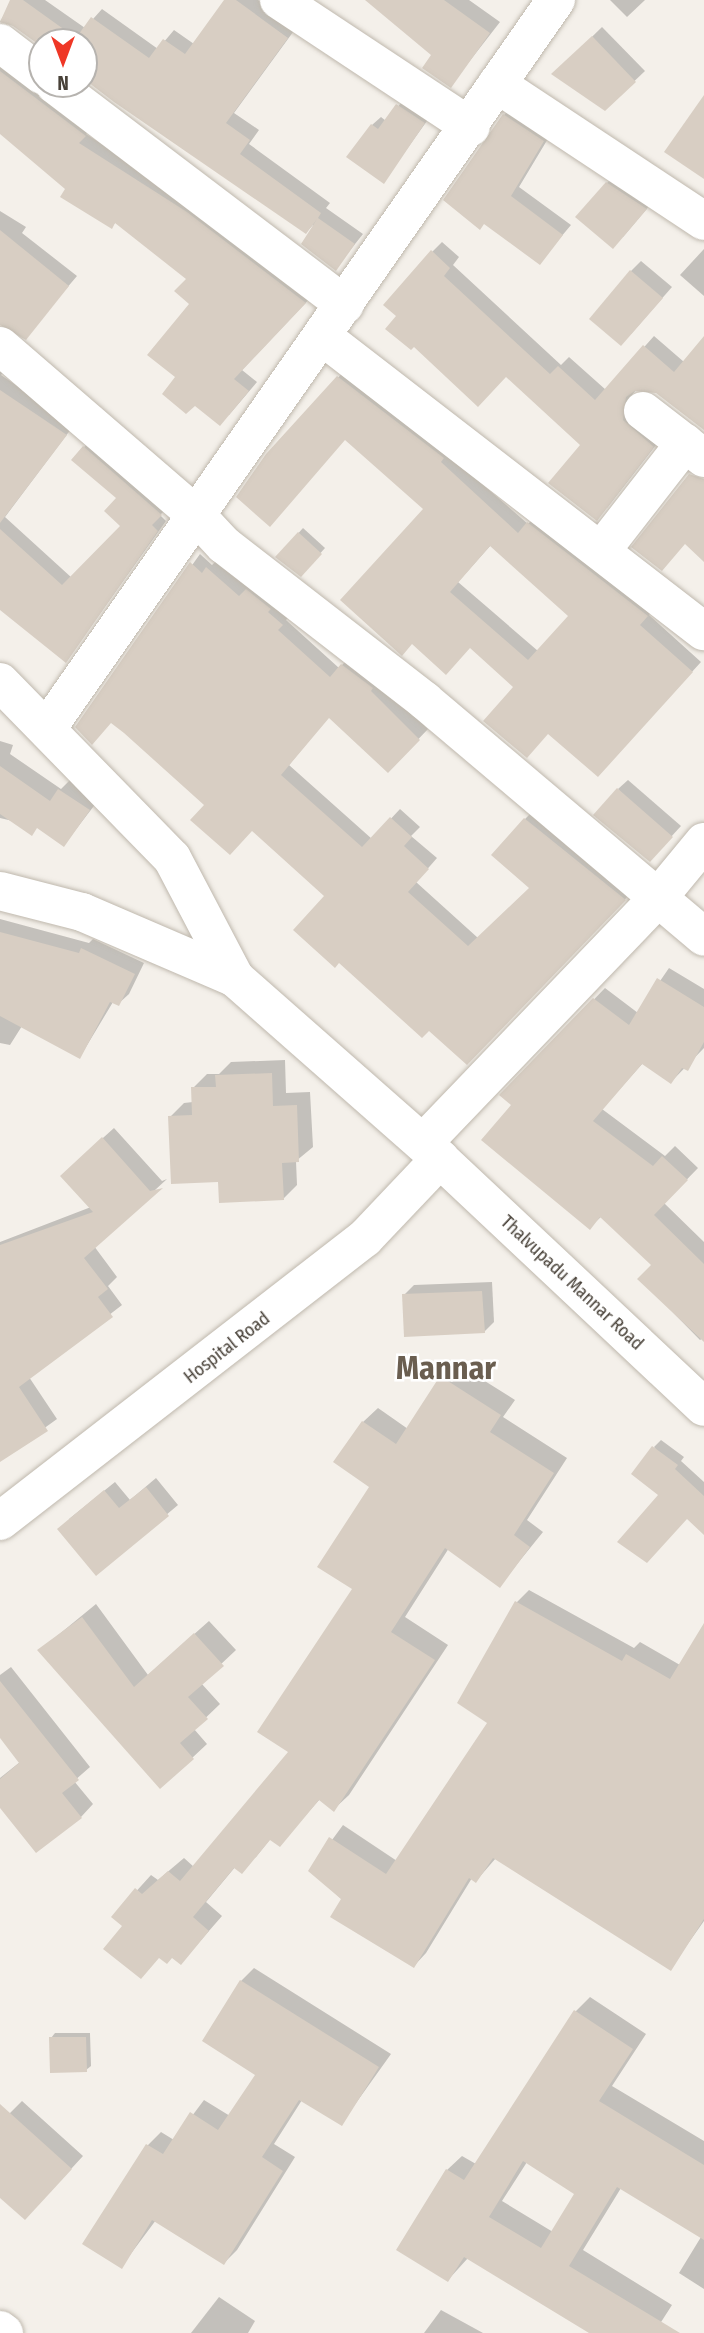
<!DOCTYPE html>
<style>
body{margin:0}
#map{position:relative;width:704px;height:2333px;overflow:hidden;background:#f4f0ea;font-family:"Fira Sans Condensed",sans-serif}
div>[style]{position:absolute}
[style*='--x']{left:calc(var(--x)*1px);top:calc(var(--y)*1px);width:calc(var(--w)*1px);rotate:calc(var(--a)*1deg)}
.shadow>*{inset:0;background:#0003}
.building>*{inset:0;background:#d8cec3}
.roads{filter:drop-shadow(0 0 2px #bfb8ad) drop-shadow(0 0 2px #bfb8ad)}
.minor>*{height:38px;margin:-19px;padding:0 19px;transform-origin:19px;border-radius:19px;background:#fff}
span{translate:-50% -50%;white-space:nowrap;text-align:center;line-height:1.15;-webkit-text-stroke:5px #fff;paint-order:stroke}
.street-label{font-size:18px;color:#484138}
.town-label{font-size:32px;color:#6a5e50;font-weight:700}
.north{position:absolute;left:28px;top:28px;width:70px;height:70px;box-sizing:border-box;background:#fff;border:2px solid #b6b3af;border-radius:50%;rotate:180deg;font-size:19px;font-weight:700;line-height:28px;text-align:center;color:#484138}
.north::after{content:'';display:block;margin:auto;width:24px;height:32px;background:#ef3726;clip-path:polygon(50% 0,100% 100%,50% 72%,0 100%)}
</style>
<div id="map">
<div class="shadow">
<div style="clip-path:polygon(12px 0,45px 0,85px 28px,102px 9px,158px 49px,174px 30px,194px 44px,226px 0,258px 0,296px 28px,234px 113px,259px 130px,249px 144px,330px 203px,326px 208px,363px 234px,336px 268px,313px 225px,306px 232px,84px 77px,84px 42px,42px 45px,14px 24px,0 22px)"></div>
<div style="clip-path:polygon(368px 0,469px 0,500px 22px,451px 85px,434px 55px)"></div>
<div style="clip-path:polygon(610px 0,645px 0,627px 17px)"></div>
<div style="clip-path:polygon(602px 27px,645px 71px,605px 109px,554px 74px)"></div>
<div style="clip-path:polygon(0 55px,93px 126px,86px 134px,195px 204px,314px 294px,242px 370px,257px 382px,229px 415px,178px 377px,191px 304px,188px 278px,116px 222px,111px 227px,0 131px)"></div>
<div style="clip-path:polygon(406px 97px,432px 114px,384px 181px,349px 156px,372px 125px,381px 117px,386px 121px)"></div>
<div style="clip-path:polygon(513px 106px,552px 132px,519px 187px,571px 225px,540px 262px,485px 222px,504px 115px)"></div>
<div style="clip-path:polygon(617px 173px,655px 199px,623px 237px,607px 183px)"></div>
<div style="clip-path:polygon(0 211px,26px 227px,22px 233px,77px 276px,49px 309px,0 284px)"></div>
<div style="clip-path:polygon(442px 242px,459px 257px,453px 265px,561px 365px,569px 357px,606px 390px,654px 336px,684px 362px,704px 339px,704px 428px,657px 392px,636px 390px,631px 396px,632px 408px,663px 436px,607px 508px,583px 445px,506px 375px,398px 315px,432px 252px)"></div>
<div style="clip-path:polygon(704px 249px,704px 296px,680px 275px)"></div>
<div style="clip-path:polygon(641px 261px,672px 287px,631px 334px,631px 271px)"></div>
<div style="clip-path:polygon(0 358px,8px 365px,1px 375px,74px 425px,5px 517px,72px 578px,122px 526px,119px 498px,84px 447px,93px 438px,170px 505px,160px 515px,166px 521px,66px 661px,0 606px)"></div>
<div style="clip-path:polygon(evenodd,348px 367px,528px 524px,538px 514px,657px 605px,649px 615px,701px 662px,607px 765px,549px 732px,515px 687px,470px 646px,455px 663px,425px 509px,345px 439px,267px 455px,348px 367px,491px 545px,571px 616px,538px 651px,458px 582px,491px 545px)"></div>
<div style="clip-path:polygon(303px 528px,325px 548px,301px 575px,277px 557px)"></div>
<div style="clip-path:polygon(200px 554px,212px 565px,217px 560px,290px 615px,286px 620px,339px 668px,351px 656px,428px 729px,388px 771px,329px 716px,289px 765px,372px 839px,400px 809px,420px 827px,411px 836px,437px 858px,416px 882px,478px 938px,531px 887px,525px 819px,534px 810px,634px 890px,467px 1063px,326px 896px,252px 829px,206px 804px,112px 721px,77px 727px)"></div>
<div style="clip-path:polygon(0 741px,13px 745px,10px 754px,61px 789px,71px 779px,100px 798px,64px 845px,38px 827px,0 818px)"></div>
<div style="clip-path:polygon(628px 780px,681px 826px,659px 850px,618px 789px)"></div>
<div style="clip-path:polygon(0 919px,89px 943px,93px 939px,144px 963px,129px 994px,118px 1004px,113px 1002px,80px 1057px,22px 1026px,10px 1045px,0 1043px)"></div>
<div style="clip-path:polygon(669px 968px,704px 989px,704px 1048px,671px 1082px,643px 1063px,602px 1109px,665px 1156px,675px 1146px,698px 1168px,664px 1203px,704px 1242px,704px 1337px,700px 1340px,640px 1279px,653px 1265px,602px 1216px,590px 1227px,513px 1105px,502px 1095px,605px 988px,638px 1013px)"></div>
<div style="clip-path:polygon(285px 1060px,286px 1093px,310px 1092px,313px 1147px,296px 1161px,297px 1185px,283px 1199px,220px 1180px,170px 1117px,184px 1103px,193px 1102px,193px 1088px,207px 1074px,219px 1074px,231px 1062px)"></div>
<div style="clip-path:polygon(114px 1128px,162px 1181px,167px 1179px,94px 1246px,117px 1277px,108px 1286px,122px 1305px,29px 1377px,57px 1419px,0 1460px,0 1242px,91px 1207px,73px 1165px)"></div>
<div style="clip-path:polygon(492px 1282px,494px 1322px,484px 1332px,404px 1295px,414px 1285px)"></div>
<div style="clip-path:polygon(456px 1363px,515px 1400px,503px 1417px,567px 1458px,527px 1520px,543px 1532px,500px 1585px,449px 1548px,405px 1617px,448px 1645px,349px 1795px,334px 1809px,320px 1799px,279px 1845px,271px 1838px,256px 1857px,236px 1866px,206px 1902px,222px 1916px,181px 1963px,113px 1917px,151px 1875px,158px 1880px,184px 1858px,194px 1867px,291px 1752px,355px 1589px,371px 1486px,363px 1422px,378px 1408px,408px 1429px)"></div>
<div style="clip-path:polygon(661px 1440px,684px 1457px,681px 1461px,704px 1482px,704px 1510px,654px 1447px)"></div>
<div style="clip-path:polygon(156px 1478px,178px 1505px,96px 1574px,69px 1519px,115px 1482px,130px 1500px)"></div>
<div style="clip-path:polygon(529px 1590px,634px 1648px,640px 1642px,680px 1665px,704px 1626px,704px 1921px,670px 1969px,496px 1858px,476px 1881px,472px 1878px,426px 1953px,414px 1966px,310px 1870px,343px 1825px,397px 1861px,490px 1722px,517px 1602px)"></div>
<div style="clip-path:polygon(96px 1604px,148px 1675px,209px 1621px,236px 1650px,201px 1683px,220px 1704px,194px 1729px,207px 1744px,161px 1787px,40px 1650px)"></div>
<div style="clip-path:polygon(11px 1667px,90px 1767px,74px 1781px,93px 1804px,81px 1817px,0 1805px,0 1778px,20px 1762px,0 1735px,0 1675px)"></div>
<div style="clip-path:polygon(254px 1968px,391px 2054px,341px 2124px,302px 2100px,274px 2144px,295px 2157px,237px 2250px,224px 2263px,156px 2220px,121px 2267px,85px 2244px,148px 2145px,161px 2132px,174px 2140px,204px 2100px,230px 2116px,258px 2074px,241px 1981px)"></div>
<div style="clip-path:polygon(evenodd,590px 1997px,646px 2034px,612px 2086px,704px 2141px,704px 2289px,679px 2273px,701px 2237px,621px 2188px,583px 2250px,672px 2305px,654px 2333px,592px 2333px,468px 2258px,448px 2280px,447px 2170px,462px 2156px,476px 2164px,575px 2012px,590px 1997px,527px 2162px,576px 2193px,553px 2232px,502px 2201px,527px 2162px)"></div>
<div style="clip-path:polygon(55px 2033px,90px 2033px,91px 2066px,86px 2070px,51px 2038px)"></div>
<div style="clip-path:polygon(22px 2101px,83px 2156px,37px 2206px,0 2195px,0 2111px,7px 2116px)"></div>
<div style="clip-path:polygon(219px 2297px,255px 2321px,248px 2333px,191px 2333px)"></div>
<div style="clip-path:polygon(441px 2310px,483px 2333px,424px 2333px)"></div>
</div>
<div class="building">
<div style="clip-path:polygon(10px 0,23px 0,76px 38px,91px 17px,149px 58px,163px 39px,185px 54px,224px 0,236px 0,288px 38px,226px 123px,250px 140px,240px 154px,321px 213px,318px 218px,355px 244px,336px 271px,301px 244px,317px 219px,306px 234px,114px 102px,84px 79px,84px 42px,42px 42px,42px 47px,13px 26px,0 22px)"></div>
<div style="clip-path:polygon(365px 0,444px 0,490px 33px,451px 88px,422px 68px,431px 55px)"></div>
<div style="clip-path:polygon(592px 36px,636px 82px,605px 111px,551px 74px)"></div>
<div style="clip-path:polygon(0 71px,86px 136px,79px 143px,187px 212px,306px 303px,234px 379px,249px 391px,220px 426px,195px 406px,186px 414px,162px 394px,175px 377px,147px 355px,189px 304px,174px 291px,186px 279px,115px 223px,112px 229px,60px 197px,65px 189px,0 134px)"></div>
<div style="clip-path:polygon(704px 95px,704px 179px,664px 152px)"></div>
<div style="clip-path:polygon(396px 104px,425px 123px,384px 184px,346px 157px,371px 124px,378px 129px)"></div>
<div style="clip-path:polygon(503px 114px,544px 141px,511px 196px,563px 235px,540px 265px,484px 224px,480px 230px,443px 200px)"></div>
<div style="clip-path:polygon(606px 182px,647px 209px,613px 249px,575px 217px)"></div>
<div style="clip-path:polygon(0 230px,69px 286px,26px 340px,0 325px)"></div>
<div style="clip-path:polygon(431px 250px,450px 268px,444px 276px,550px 374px,558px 366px,595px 400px,643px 345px,674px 372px,704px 336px,704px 430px,656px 393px,635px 391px,626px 397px,623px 420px,654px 447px,597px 521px,548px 483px,580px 445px,506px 377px,478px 407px,414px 347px,411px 350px,385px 329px,396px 316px,383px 305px)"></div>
<div style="clip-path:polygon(630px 270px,663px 298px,621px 346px,589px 319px)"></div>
<div style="clip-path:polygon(evenodd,337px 376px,444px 458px,441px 462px,518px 533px,527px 522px,648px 616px,640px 625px,693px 672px,598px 777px,548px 734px,527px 758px,483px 721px,513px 687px,470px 648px,446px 675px,412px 644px,402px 656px,340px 600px,423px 509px,345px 440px,270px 527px,236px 497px,266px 454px,337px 376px,490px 546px,568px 616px,528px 660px,450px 592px,490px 546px)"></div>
<div style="clip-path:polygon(0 390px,67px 435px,0 523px)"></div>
<div style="clip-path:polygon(83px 446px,162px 515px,152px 525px,158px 531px,66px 663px,0 610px,0 529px,62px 585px,120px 526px,104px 511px,116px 498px,71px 460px)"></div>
<div style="clip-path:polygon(689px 474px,704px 479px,704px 562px,685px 544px,662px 571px,631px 547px)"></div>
<div style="clip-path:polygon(298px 532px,322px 554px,301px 577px,275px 557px)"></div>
<div style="clip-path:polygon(190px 562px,202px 573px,206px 567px,239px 596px,246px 589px,271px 609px,268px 612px,283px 625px,278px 630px,330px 677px,341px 664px,373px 688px,371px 691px,420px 740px,388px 773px,329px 718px,281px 775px,362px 847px,390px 817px,412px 837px,404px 846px,429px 869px,408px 892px,468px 946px,529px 888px,491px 855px,524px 818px,626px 900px,467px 1065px,429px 1031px,422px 1038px,339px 963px,335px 968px,293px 930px,324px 896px,252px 831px,230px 855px,190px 820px,204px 805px,124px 733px,111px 723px,92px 745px,75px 727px)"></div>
<div style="clip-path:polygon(0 766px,50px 801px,58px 789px,90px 810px,64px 847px,37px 828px,32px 836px,0 814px)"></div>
<div style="clip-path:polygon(617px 788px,673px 837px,650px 862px,593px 815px)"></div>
<div style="clip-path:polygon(0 932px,79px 953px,81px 948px,135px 974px,119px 1006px,110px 1002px,80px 1059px,0 1016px)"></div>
<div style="clip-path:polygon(657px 978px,704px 1007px,704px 1042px,688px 1071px,682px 1068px,671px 1084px,642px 1064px,593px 1121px,653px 1166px,662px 1156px,688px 1180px,654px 1215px,704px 1264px,704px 1342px,637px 1279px,651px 1265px,600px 1217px,590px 1230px,481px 1140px,511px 1105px,499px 1095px,593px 998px,629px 1025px)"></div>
<div style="clip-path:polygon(272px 1073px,273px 1106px,297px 1105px,299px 1162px,282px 1163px,284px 1200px,219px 1203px,218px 1182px,171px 1184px,168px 1116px,192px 1115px,191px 1087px,216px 1087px,215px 1075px)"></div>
<div style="clip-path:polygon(102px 1137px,150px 1191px,163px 1188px,84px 1258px,108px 1289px,98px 1297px,113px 1317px,19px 1387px,48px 1431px,0 1462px,0 1245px,93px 1212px,60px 1176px)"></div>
<div style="clip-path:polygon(482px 1291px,485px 1333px,404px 1337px,402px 1294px)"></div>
<div style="clip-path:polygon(440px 1376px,501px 1415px,490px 1432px,554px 1473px,514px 1535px,530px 1547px,500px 1588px,445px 1548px,391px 1632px,435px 1660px,334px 1812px,319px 1800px,280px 1847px,270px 1840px,242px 1874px,234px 1868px,193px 1917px,209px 1931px,181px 1965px,172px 1958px,167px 1964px,159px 1958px,141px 1979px,103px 1949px,122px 1926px,111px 1917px,135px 1888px,142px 1894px,168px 1871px,180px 1881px,288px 1752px,257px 1732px,352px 1589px,317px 1567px,369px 1487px,333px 1462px,362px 1421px,396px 1444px)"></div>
<div style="clip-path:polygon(652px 1446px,678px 1465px,675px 1469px,704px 1496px,704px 1535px,687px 1519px,647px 1563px,617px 1542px,658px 1495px,631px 1474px)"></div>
<div style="clip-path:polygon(146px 1487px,169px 1516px,96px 1576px,57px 1529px,104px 1490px,119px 1508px)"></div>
<div style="clip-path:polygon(515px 1601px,622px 1661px,626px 1654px,670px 1679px,704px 1623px,704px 1919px,671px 1971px,493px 1858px,476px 1883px,469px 1878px,414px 1968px,330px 1917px,341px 1899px,308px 1871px,329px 1837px,386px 1874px,487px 1723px,457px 1703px)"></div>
<div style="clip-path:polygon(82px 1617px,134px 1687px,194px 1633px,224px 1666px,188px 1697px,208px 1719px,180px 1743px,194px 1759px,160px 1789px,37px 1650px)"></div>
<div style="clip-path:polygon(0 1681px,79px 1780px,62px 1793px,82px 1818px,36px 1853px,0 1808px,0 1779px,19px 1763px,0 1738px)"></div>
<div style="clip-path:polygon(240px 1980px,379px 2067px,342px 2126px,299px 2100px,262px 2157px,283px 2171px,224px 2265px,152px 2220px,122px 2269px,82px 2244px,146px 2144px,163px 2154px,190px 2112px,218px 2130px,255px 2075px,202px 2041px)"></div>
<div style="clip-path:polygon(evenodd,574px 2010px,633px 2049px,599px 2101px,704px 2165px,704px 2240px,617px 2187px,569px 2266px,680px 2333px,589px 2333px,464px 2257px,448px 2282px,396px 2250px,446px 2169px,464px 2180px,574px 2010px,523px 2161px,574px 2194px,541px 2248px,489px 2217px,523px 2161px)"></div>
<div style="clip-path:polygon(49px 2037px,86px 2037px,87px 2072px,50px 2073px)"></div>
<div style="clip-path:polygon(0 2104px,72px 2169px,25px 2220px,0 2198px)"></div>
</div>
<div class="roads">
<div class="minor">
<div style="--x:279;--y:0;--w:230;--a:33.5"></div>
<div style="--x:0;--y:43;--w:53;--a:37.3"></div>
<div style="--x:54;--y:84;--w:365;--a:37.2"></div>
<div style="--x:497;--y:84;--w:248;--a:33.5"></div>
<div style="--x:323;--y:337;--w:481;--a:37.7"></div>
<div style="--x:0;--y:346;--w:259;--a:40.8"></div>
<div style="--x:196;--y:515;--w:41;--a:47"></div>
<div style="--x:224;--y:545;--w:254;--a:37.8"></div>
<div style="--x:425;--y:701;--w:365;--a:40.2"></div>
<div style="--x:643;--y:411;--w:77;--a:37.6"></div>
<div style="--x:601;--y:551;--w:137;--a:-52.1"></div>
<div style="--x:0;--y:682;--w:246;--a:45.7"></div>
<div style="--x:172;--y:858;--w:136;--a:62.3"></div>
<div style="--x:48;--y:727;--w:887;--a:-55.06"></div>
<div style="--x:0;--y:891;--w:85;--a:14.4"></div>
<div style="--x:82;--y:912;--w:167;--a:23.3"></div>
<div style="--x:235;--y:978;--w:273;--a:41.4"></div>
<div style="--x:440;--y:1159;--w:362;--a:43.2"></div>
<div style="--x:423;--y:1143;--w:338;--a:-46.2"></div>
<div style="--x:657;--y:899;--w:74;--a:-50.5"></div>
<div style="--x:0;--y:1521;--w:462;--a:-37.8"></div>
<div style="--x:365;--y:1238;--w:109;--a:-46.5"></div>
<div style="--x:0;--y:2330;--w:5;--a:37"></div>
</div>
</div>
<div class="street-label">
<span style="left:572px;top:1283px;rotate:43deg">Thalvupadu Mannar Road</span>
<span style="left:227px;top:1348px;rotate:-38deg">Hospital Road</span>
</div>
<div class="town-label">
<span style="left:446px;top:1368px">Mannar</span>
</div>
<div class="north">N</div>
</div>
